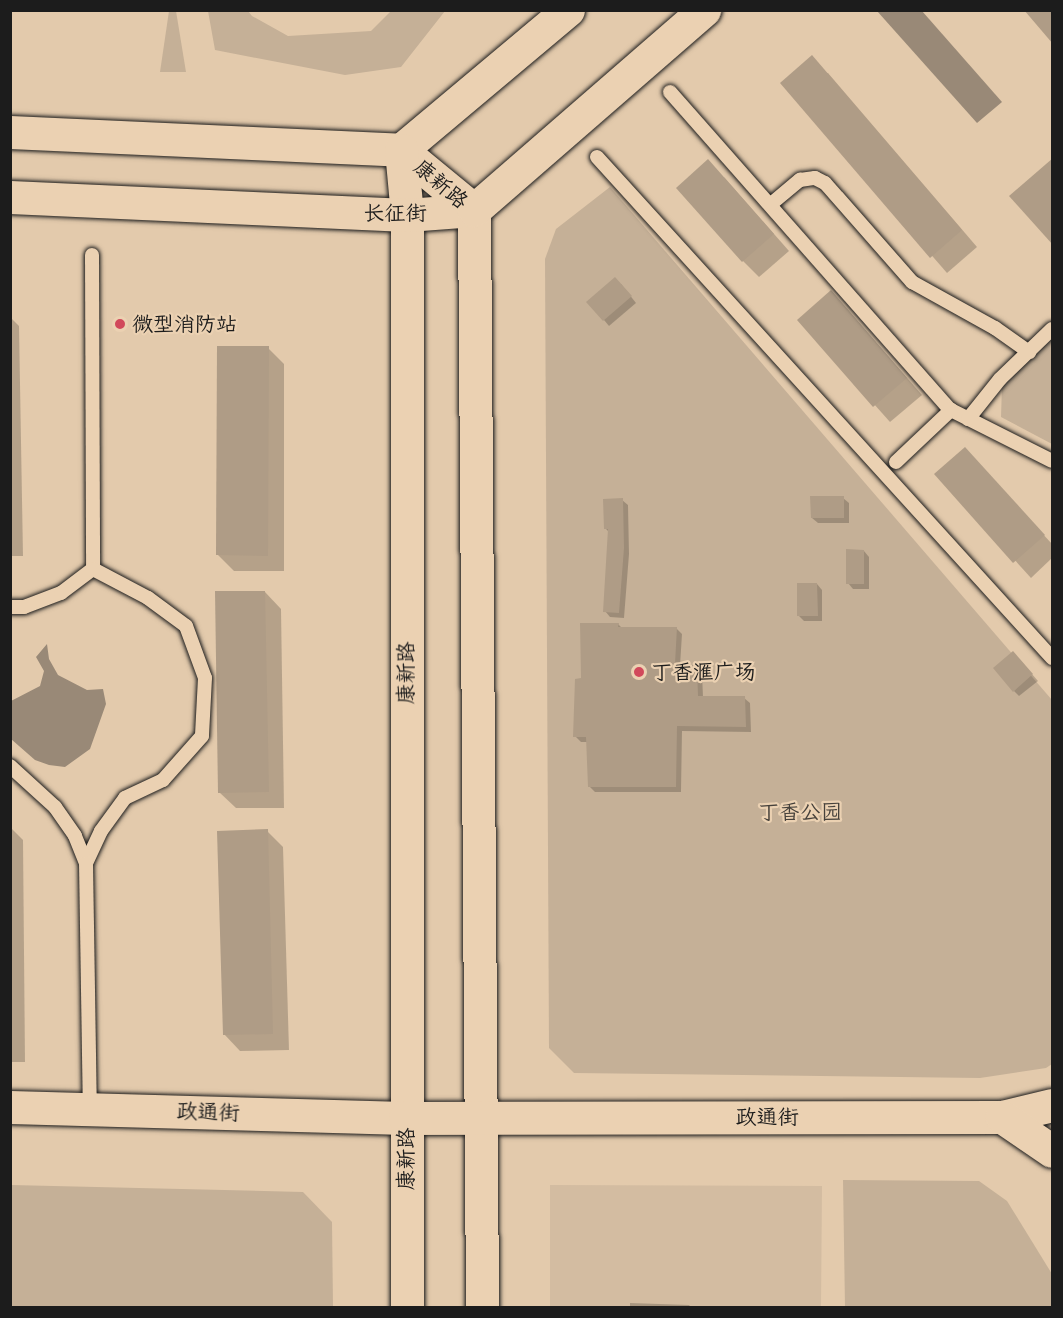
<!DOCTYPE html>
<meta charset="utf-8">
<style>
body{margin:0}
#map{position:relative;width:1063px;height:1318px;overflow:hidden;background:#e3caac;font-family:"Patrick Hand","LXGW WenKai TC",sans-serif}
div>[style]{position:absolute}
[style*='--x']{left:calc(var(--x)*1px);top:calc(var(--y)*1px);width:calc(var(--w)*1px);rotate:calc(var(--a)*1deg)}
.built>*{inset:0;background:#d3bca1}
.green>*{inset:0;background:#c5b097}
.water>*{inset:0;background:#998977}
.shadow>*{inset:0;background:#0003}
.building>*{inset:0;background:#af9c86}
.roads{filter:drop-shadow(0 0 2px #1c1c1c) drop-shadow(0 0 2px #1c1c1c)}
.lane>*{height:14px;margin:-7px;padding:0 7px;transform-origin:7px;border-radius:7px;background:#ebd1b2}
.secondary>*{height:33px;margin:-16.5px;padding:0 16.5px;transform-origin:16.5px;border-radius:16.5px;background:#ebd1b2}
.dots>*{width:16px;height:16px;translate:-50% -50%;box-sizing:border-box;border:3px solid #ebd1b2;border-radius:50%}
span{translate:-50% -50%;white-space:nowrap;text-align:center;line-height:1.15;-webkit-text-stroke:4.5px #ebd1b2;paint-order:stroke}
.street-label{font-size:21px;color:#1c1c1c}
.poi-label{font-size:21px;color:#1c1c1c}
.left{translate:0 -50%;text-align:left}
.park-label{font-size:21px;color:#46413b}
.frame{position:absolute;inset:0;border:12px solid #1c1c1c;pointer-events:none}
</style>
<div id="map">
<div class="built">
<div style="clip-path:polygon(550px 1185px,822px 1186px,821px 1307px,550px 1307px)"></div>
</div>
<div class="green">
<div style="clip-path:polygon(169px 11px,176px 11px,186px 72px,160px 72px)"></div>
<div style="clip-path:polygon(208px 11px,248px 11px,252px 16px,288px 36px,371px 31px,391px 11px,445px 11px,401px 67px,345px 75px,215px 50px)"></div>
<div style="clip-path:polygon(610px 187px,1052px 700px,1052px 1064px,1046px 1068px,980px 1078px,574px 1073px,549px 1048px,545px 259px,556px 229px)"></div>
<div style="clip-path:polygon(1052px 329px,1052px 444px,1001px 417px,1002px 386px)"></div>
<div style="clip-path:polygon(843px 1180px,979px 1181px,1007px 1201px,1052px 1274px,1052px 1307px,845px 1307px)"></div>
<div style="clip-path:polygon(11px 1185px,303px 1192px,332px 1222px,333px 1307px,11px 1307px)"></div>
</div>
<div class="water">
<div style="clip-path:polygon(877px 11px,922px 11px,1002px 102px,977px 123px)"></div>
<div style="clip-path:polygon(47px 644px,49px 659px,58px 675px,87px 690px,103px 689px,106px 704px,90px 749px,65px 767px,49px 765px,35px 760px,11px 739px,11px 701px,40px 686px,44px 671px,36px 657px)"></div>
</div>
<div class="shadow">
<div style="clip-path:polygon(828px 73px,977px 247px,947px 273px,782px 83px)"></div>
<div style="clip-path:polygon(724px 177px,789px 251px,759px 277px,743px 261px)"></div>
<div style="clip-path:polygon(621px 284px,636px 303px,609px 326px,589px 302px)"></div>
<div style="clip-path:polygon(847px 309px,922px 395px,890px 422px,799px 320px)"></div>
<div style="clip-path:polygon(10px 317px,19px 326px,23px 556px,10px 556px)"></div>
<div style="clip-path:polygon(268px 348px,284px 364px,284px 571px,234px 571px,218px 555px)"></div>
<div style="clip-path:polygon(965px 449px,1052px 544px,1052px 558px,1031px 578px,937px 474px)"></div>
<div style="clip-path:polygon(843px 498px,849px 503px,849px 523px,818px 523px,812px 518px)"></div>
<div style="clip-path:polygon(622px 500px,628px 505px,629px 554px,624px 618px,610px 617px,605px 611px,609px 532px,606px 529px)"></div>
<div style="clip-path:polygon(864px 551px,869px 557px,869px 589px,853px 589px,848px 583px)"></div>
<div style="clip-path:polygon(817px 584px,822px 590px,822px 621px,804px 621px,798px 615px)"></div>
<div style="clip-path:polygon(265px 592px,281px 609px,284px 808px,236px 808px,219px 792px)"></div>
<div style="clip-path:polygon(618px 624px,623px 629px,676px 628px,682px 634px,680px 666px,697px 667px,702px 673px,703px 697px,744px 698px,750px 703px,751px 732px,682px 731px,681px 792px,595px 792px,589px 786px,587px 742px,581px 742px,575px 736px,582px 680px)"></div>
<div style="clip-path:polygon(1018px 658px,1038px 681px,1019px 696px,1014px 691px)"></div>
<div style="clip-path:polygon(10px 827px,23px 840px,25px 1062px,10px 1062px)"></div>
<div style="clip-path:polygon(267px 831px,283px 847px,289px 1050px,240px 1051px,224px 1034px)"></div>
<div style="clip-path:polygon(630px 1303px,689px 1305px,692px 1308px,630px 1308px)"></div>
</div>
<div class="building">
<div style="clip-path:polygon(1024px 10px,1053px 10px,1053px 44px)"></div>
<div style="clip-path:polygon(812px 55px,962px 230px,930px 258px,780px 83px)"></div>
<div style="clip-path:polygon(1053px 158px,1053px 245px,1009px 196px)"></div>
<div style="clip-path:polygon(708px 159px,774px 234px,742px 262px,676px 188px)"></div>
<div style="clip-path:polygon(615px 277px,632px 296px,603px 321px,586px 302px)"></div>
<div style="clip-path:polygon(831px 290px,907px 378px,873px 407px,797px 320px)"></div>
<div style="clip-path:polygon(217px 346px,269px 346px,268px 556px,216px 555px)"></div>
<div style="clip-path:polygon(965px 447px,1045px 535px,1013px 563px,934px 474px)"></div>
<div style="clip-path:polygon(810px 496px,844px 496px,844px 518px,811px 518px)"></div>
<div style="clip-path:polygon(623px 498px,624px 548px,619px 613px,603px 612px,608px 529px,604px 529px,603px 499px)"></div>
<div style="clip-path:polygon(846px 549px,864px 550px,864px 584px,846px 584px)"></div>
<div style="clip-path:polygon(797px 583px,817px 583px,818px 616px,797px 616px)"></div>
<div style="clip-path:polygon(215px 591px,265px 591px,269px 792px,218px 793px)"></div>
<div style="clip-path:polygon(580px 623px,619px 623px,618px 627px,677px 627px,675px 664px,697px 665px,698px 696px,745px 696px,746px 727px,677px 726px,676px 787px,588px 787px,586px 737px,573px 737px,575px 679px,581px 678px)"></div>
<div style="clip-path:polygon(1013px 651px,1033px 674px,1013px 692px,993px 668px)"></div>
<div style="clip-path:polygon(268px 829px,273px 1034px,223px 1035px,217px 831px)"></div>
</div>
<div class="roads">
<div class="lane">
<div style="--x:670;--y:92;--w:422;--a:48.6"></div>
<div style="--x:949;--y:409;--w:115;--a:26.8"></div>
<div style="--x:597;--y:157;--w:677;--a:47.75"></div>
<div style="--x:771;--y:204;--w:38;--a:-40"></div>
<div style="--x:800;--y:180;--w:15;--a:-8"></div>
<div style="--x:815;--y:178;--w:11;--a:27"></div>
<div style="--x:825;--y:183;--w:132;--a:48.7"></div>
<div style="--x:912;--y:282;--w:95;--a:29"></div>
<div style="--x:995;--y:328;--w:42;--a:35.2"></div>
<div style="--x:92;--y:255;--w:314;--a:89.8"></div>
<div style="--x:968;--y:419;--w:51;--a:-51.3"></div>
<div style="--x:1000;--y:379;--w:72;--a:-43.9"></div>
<div style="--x:896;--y:462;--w:76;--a:-43.4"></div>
<div style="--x:10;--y:607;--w:14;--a:0"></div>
<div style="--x:24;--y:607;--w:40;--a:-21"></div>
<div style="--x:61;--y:593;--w:40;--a:-37"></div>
<div style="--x:93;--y:569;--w:62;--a:27.8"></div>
<div style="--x:148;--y:598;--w:47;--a:36.4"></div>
<div style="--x:186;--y:626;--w:55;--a:69.9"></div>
<div style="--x:205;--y:678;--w:58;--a:93"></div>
<div style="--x:202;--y:736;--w:59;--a:131.6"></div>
<div style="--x:163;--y:780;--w:42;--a:154.7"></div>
<div style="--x:125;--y:798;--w:41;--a:126"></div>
<div style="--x:101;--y:831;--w:35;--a:115"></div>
<div style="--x:10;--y:766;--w:61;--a:42.3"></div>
<div style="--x:55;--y:807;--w:35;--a:55"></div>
<div style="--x:75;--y:836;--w:29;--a:68"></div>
<div style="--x:86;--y:863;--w:246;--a:89.1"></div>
</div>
<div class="secondary">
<div style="--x:10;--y:132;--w:391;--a:2.6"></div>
<div style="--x:401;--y:150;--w:218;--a:-40"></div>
<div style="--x:401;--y:150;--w:94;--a:39.4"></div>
<div style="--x:474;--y:210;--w:1098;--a:89.58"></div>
<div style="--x:401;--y:150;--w:65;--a:84.7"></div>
<div style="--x:407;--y:215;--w:1093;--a:90"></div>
<div style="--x:10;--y:197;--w:397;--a:2.6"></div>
<div style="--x:407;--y:215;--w:67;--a:-4.3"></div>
<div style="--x:474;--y:210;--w:305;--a:-41"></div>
<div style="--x:10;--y:1107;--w:395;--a:1.6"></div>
<div style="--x:405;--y:1118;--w:597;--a:-0.1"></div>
<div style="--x:1002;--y:1117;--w:51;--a:-13.5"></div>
<div style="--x:1002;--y:1117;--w:60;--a:34.2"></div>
</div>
</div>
<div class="dots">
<div style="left:120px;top:324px;background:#d1495b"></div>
<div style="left:639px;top:672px;background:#d1495b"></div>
</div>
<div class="street-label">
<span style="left:441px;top:184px;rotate:40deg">康新路</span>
<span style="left:395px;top:213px">长征街</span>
<span style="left:406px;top:673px;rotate:-90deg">康新路</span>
<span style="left:208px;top:1112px;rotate:2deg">政通街</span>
<span style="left:767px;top:1117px">政通街</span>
<span style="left:406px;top:1159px;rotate:-90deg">康新路</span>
</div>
<div class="poi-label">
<span class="left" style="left:132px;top:324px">微型消防站</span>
<span class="left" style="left:651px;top:672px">丁香滙广场</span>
</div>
<div class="park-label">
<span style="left:800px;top:812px">丁香公园</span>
</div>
<div class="frame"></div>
</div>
